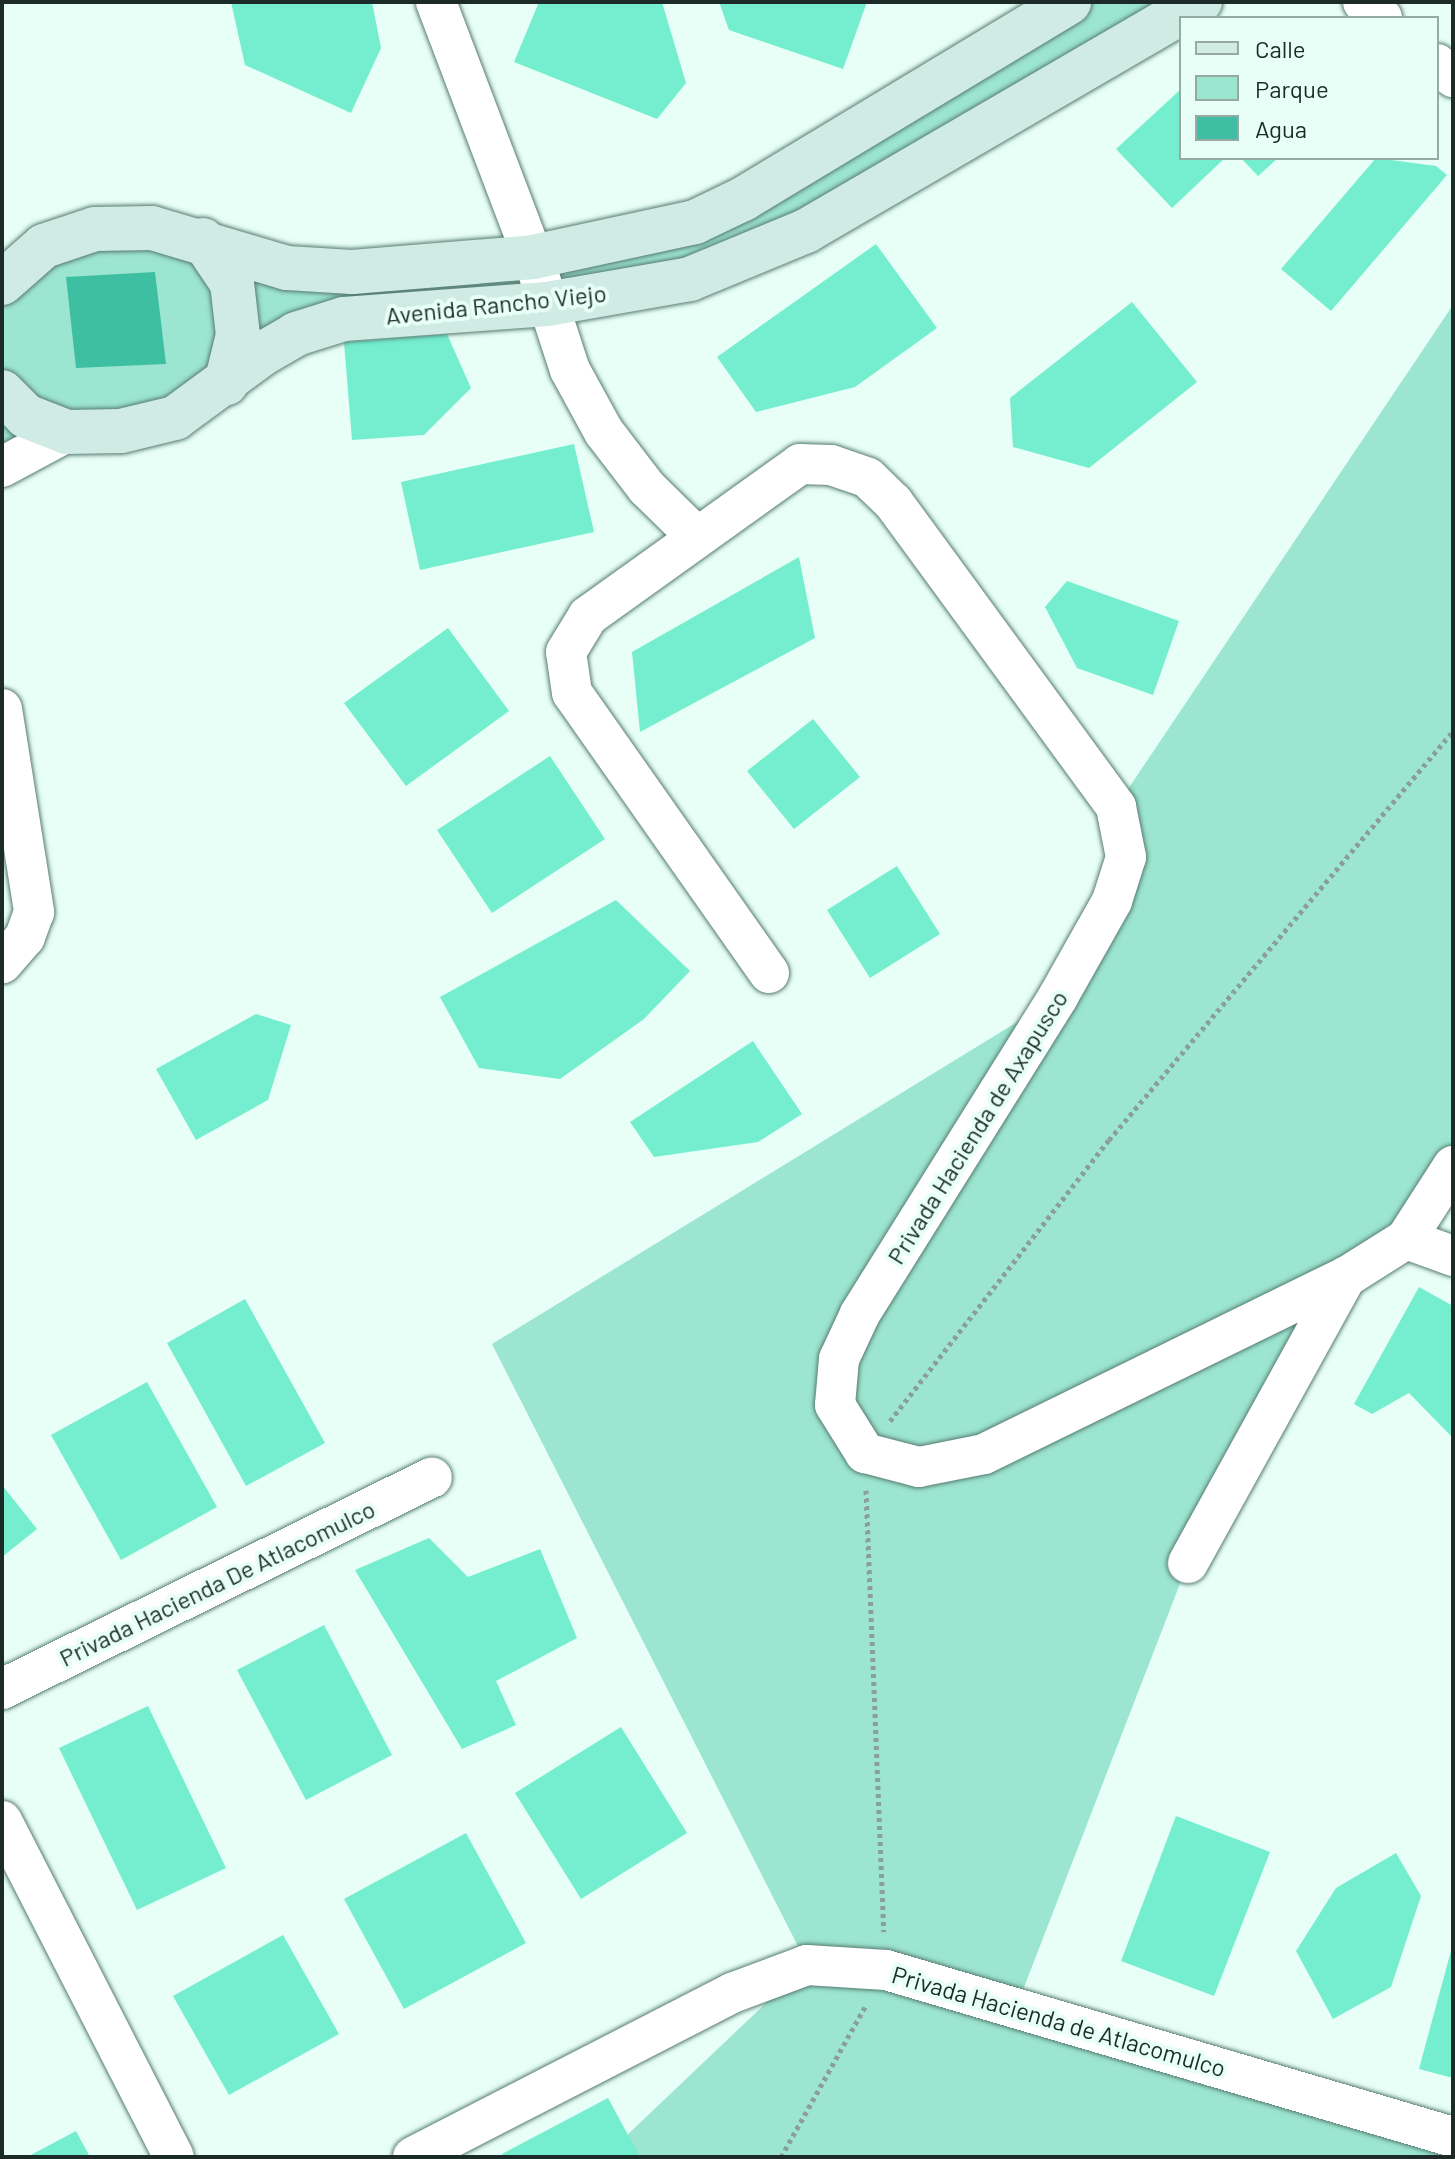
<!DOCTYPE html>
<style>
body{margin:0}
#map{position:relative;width:1455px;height:2159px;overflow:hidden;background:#e7fff7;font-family:Barlow,sans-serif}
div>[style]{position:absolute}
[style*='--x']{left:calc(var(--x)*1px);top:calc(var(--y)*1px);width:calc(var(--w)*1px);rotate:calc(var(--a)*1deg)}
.green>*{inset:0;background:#9ce5d0}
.water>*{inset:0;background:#3ebfa2}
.building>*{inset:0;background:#74eecf}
.path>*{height:5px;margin-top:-2.5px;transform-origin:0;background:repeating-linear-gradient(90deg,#8b9f99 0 4px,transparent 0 8px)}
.roads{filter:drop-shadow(0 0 2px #577c71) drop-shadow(0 0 2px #577c71)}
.street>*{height:40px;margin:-20px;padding:0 20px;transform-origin:20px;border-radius:20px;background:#fff}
.secondary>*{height:44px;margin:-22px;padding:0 22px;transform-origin:22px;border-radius:22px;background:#d0ebe4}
span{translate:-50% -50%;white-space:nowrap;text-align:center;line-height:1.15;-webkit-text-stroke:8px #e7fff7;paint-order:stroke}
.street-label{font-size:24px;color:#1c2b27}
.frame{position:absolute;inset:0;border:4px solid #1c2b27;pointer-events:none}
.legend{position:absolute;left:1179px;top:16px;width:260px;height:144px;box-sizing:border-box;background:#e7fff7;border:2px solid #96aaa4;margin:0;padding:10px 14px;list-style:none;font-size:24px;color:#1c2b27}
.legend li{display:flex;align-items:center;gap:16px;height:40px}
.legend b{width:40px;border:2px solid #96aaa4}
</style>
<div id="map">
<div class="green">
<div style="clip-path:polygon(1070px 2px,1200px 2px,753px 257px,344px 319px,226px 384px,2px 467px,2px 283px,152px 228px,287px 268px,647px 233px)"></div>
<div style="clip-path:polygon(1453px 305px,1453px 1166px,1346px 1277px,1188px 1563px,1016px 2008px,1453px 2137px,1453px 2157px,604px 2157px,807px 1964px,492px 1344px,1058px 997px,1112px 901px,1116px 807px)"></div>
</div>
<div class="water">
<div style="clip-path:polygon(155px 272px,166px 364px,76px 368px,66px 277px)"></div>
</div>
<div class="building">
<div style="clip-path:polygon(231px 2px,372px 2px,381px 48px,351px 113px,245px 65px)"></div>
<div style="clip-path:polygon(539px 2px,662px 2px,686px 83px,657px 119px,514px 62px)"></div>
<div style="clip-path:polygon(719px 2px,867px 2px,843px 69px,729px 30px)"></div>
<div style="clip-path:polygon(1181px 89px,1181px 158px,1225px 158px,1172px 208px,1116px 149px)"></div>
<div style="clip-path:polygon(1241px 158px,1278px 158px,1258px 176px)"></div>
<div style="clip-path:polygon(1376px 158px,1436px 166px,1447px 175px,1331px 311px,1281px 269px)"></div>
<div style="clip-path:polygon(876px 244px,937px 328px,855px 387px,756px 412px,717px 357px)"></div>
<div style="clip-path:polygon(1132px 302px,1197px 382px,1089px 468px,1013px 447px,1010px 398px)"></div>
<div style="clip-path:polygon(447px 334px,471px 388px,424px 435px,352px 440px,344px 342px)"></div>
<div style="clip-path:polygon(574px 444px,594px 532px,420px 570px,401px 482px)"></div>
<div style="clip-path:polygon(799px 557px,815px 638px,640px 732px,632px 652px)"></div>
<div style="clip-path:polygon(1067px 581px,1179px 621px,1153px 695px,1077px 668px,1045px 607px)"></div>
<div style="clip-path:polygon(448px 628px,509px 711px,406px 786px,344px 703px)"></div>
<div style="clip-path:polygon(813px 719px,860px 777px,794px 829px,747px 771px)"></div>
<div style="clip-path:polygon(550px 756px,605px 839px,492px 913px,437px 830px)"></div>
<div style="clip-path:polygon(897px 866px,940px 934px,870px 978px,827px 910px)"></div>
<div style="clip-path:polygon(616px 900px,690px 971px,644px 1019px,560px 1079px,479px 1068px,440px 997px)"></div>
<div style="clip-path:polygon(256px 1014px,291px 1025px,268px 1100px,196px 1140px,156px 1069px)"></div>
<div style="clip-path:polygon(753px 1041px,802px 1114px,758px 1142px,654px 1157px,630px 1122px)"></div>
<div style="clip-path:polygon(1419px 1287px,1453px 1306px,1453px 1438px,1409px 1393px,1372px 1414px,1354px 1404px)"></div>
<div style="clip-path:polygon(245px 1299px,325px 1443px,246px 1486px,167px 1343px)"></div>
<div style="clip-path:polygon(147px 1382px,217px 1507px,121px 1560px,51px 1435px)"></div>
<div style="clip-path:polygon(2px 1485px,37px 1529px,2px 1557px)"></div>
<div style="clip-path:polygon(429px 1538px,468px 1577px,540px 1549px,577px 1638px,496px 1681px,516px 1725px,462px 1749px,355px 1570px)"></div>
<div style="clip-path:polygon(324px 1625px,392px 1755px,306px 1800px,237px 1670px)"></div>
<div style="clip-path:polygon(148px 1706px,226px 1868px,137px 1910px,59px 1748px)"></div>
<div style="clip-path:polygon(621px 1727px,687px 1833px,581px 1899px,515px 1793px)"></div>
<div style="clip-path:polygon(1176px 1816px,1270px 1852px,1214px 1996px,1121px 1961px)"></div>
<div style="clip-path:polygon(466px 1833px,526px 1943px,404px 2009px,344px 1899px)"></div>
<div style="clip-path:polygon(1396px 1853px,1421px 1896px,1391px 1987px,1333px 2019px,1296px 1951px,1336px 1888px)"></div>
<div style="clip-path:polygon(283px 1935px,339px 2034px,229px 2095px,173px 1996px)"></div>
<div style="clip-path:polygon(1452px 1947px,1453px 1947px,1453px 2078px,1419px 2069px)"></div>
<div style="clip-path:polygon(608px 2098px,640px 2157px,504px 2157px,502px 2154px)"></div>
<div style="clip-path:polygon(76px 2131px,90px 2157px,27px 2157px)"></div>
</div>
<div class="path">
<div style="--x:890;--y:1421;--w:356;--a:-52.1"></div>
<div style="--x:1109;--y:1140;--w:534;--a:-49.93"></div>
<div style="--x:866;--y:1490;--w:442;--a:87.7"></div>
<div style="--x:781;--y:2157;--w:174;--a:-60.8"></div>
</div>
<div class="roads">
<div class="street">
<div style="--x:436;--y:2;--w:273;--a:69.2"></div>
<div style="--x:533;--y:257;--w:119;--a:71.9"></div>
<div style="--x:570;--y:370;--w:71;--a:61.3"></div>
<div style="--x:604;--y:432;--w:71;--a:52.5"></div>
<div style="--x:647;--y:488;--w:70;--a:44.4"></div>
<div style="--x:1363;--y:2;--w:25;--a:40"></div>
<div style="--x:1437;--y:64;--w:21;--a:39"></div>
<div style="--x:2;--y:467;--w:74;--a:-28.3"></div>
<div style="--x:2;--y:709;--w:206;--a:81"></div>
<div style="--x:34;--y:912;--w:27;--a:110"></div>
<div style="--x:25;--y:937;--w:35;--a:131"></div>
<div style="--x:769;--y:973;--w:342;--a:-125.1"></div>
<div style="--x:572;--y:693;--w:41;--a:-98.3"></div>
<div style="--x:566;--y:652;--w:42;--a:-58.6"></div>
<div style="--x:588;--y:616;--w:261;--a:-35.6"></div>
<div style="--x:800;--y:464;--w:31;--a:2"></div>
<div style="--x:831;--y:465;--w:39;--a:19"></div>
<div style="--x:868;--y:478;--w:35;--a:44"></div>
<div style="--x:893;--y:502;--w:378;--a:53.8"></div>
<div style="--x:1116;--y:807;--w:51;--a:78.7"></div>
<div style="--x:1126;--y:857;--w:46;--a:107.7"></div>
<div style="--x:1112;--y:901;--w:110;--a:119.4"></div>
<div style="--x:1058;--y:997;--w:374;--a:122"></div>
<div style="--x:860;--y:1314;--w:50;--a:115"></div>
<div style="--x:839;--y:1359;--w:46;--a:95"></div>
<div style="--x:835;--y:1405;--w:57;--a:58"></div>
<div style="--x:865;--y:1453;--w:56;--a:14.5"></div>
<div style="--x:919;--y:1467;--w:66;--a:-11.3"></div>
<div style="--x:984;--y:1454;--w:403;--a:-26.1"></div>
<div style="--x:1346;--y:1277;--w:71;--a:-32.3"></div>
<div style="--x:1406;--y:1239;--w:50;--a:19.9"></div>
<div style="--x:1406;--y:1239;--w:87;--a:-57.2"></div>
<div style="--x:1188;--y:1563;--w:327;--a:-61.1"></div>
<div style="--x:2;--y:1689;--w:479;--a:-26.2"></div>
<div style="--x:2;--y:1821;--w:377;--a:62.9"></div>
<div style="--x:413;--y:2157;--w:359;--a:-27.2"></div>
<div style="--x:732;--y:1993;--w:80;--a:-20.5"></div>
<div style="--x:807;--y:1965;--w:79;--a:3.6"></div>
<div style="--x:886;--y:1970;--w:591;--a:16.41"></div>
</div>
<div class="secondary">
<div style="--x:203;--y:240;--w:52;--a:56"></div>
<div style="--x:232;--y:283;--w:52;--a:83.4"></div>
<div style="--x:238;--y:335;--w:50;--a:103.8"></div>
<div style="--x:2;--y:283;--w:56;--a:-41.4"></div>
<div style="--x:44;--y:246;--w:54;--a:-18.4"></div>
<div style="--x:95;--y:229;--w:57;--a:-1"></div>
<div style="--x:152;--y:228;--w:141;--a:16.5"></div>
<div style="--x:287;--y:268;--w:65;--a:3.5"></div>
<div style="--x:352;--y:272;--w:182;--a:-4.7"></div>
<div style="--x:533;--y:257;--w:166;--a:-12.2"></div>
<div style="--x:695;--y:222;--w:53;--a:-25.6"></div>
<div style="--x:743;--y:199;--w:381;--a:-31.1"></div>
<div style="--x:2;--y:392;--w:34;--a:45"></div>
<div style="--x:26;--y:416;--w:44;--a:21.3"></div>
<div style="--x:67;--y:432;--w:54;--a:-1.1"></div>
<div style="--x:121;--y:431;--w:56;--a:-13.5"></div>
<div style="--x:175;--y:418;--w:108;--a:-36.3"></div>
<div style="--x:262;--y:354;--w:39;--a:-30"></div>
<div style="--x:296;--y:334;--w:50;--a:-17.4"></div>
<div style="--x:344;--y:319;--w:204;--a:-4.2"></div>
<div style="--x:547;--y:304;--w:145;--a:-9.9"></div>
<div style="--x:690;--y:279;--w:126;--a:-22.5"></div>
<div style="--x:806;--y:231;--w:456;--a:-30.2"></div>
</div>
</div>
<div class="street-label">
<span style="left:496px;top:304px;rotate:-6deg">Avenida Rancho Viejo</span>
<span style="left:977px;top:1127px;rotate:-58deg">Privada Hacienda de Axapusco</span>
<span style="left:217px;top:1583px;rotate:-26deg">Privada Hacienda De Atlacomulco</span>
<span style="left:1059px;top:2021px;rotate:16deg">Privada Hacienda de Atlacomulco</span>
</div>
<div class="frame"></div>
<ul class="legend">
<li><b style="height:10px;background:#d0ebe4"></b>Calle</li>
<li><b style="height:22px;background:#9ce5d0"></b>Parque</li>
<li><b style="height:22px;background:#3ebfa2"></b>Agua</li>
</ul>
</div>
